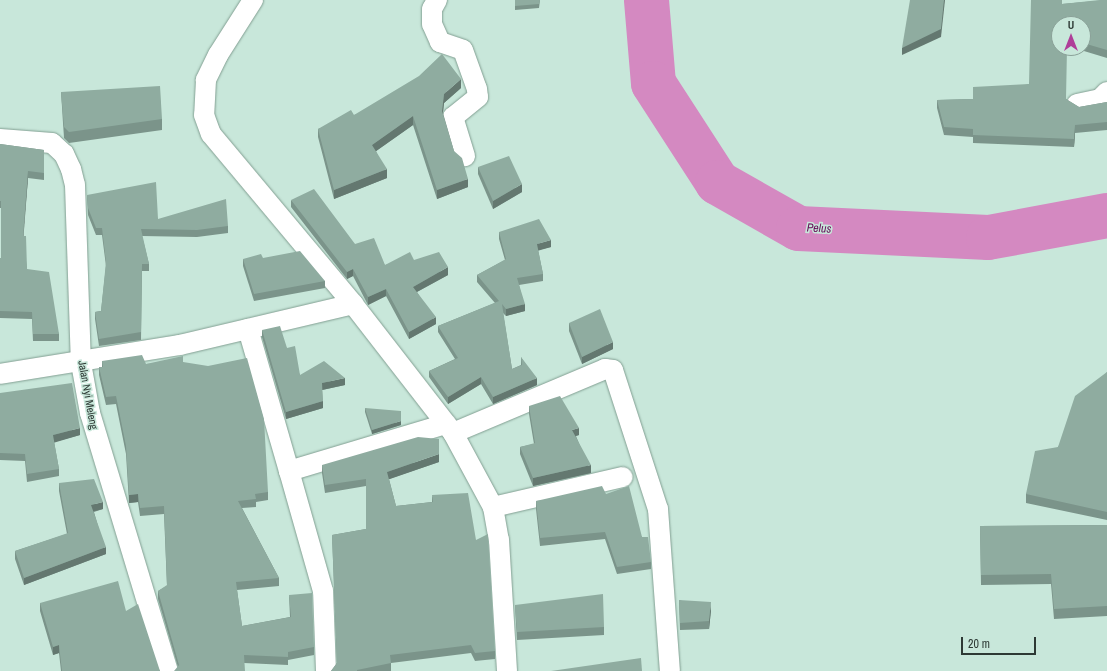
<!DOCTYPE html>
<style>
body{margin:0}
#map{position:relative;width:1107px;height:671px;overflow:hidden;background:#c8e7da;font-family:"Archivo Narrow",sans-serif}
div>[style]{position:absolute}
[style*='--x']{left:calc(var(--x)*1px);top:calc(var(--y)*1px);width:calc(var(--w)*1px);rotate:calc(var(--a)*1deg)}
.river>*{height:45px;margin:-22.5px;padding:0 22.5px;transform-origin:22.5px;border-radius:22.5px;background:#d489c1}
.roads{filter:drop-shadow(0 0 1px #829f92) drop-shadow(0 0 1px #829f92)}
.street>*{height:20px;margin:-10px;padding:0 10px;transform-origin:10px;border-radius:10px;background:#fff}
.wall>*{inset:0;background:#7b948a}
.shaded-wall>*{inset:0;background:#647870}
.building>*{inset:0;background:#8faca0}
span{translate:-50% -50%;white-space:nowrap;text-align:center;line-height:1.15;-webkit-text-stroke:3px #c8e7da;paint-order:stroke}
.street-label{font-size:11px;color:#2d3934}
.water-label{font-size:12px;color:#670c58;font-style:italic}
.north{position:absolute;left:1051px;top:16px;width:40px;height:40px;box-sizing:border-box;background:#c8e7da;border:1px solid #8aa198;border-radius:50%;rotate:0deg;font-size:11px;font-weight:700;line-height:16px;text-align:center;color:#2d3934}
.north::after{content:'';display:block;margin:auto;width:14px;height:18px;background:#af3e99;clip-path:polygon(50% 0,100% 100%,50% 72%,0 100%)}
.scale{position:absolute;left:961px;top:637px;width:75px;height:18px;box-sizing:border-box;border:2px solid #2d3934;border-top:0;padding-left:5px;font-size:12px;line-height:14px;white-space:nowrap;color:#2d3934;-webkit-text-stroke:3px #c8e7da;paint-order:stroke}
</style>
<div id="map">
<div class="river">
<div style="--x:646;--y:0;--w:83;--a:85.2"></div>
<div style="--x:653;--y:83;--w:118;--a:57.1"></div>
<div style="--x:717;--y:182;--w:93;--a:29.6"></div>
<div style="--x:798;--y:228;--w:190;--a:2.7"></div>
<div style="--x:988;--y:237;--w:121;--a:-10.5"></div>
</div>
<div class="roads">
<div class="street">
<div style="--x:253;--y:0;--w:65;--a:122.5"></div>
<div style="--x:218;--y:55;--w:28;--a:116"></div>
<div style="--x:206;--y:80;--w:35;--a:93"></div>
<div style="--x:204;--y:115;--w:20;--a:70"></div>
<div style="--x:211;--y:134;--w:222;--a:50.1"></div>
<div style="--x:353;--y:304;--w:163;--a:52.2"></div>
<div style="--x:453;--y:433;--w:84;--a:61.6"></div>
<div style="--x:493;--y:507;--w:34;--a:80"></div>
<div style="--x:499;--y:540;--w:131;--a:86.5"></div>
<div style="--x:437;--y:0;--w:10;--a:119"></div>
<div style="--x:432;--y:9;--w:15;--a:90"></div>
<div style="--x:432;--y:24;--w:20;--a:66"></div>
<div style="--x:440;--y:42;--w:24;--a:19"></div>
<div style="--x:463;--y:50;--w:41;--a:70.3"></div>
<div style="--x:477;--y:89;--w:8;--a:83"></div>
<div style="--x:478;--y:97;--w:32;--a:141"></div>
<div style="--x:453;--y:117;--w:41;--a:72.9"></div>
<div style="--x:1077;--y:104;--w:24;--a:-12"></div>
<div style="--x:1100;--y:99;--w:10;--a:-45"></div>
<div style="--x:0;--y:139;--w:52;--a:4.4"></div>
<div style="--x:52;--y:143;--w:16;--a:43"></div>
<div style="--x:64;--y:154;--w:17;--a:65"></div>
<div style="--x:71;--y:169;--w:16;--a:76"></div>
<div style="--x:75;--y:185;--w:178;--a:88.1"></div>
<div style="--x:81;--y:363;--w:51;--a:79.8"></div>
<div style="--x:90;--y:413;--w:270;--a:73.2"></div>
<div style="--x:248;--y:329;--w:148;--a:73.9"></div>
<div style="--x:0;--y:374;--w:182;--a:-9.2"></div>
<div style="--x:180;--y:345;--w:178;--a:-13.3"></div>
<div style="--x:453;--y:433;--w:165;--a:-22.8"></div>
<div style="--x:605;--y:369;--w:8;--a:7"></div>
<div style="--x:613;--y:370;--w:146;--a:72.1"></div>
<div style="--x:658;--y:509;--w:162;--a:85.8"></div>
<div style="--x:493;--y:507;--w:133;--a:-13"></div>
<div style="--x:326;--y:671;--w:80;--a:-92.1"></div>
<div style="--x:323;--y:591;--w:125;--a:-105.8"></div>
<div style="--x:289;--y:471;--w:164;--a:-16.7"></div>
</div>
</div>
<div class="wall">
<div style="clip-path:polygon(515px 0,540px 0,539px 8px,515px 10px)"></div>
<div style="clip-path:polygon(1107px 0,1107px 58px,1074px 48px,1083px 48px,1083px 24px,1059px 24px,1066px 99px,1079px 107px,1107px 102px,1107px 130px,1075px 133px,1074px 147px,973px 143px,973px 137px,944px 135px,937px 108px,937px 100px,973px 99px,1029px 84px,1062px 4px)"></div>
<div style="clip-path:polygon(461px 88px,444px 103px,443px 113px,454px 151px,468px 187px,437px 199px,413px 125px,376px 151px,387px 178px,334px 199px,318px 137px,318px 129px,354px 115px)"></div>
<div style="clip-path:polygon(61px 92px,162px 119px,162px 130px,69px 143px,64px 138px)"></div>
<div style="clip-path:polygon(0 144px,44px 150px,44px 180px,28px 178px,23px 236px,27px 269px,59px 334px,59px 341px,33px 341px,32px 319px,0 318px,0 258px,1px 258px,1px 208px,0 208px)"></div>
<div style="clip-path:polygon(478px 167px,522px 192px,493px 209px,478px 174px)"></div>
<div style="clip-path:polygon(87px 195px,158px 219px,228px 226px,228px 233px,197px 237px,142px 236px,149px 264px,149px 271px,142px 271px,141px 340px,99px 346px,95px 319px,95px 312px,101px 311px,106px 266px,102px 235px,96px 235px,88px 215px)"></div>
<div style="clip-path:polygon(291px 200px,385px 265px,414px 260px,448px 275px,417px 292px,436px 324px,409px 339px,386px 296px,368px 305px,353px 276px,347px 279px,291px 207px)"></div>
<div style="clip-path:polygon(499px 232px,551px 247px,538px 250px,543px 274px,543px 281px,519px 285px,525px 311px,506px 316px,503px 313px,512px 369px,521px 365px,521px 357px,537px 385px,493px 404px,481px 384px,448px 404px,429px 377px,429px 371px,455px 359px,438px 332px,438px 326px,495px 303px,477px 282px,477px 275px,505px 260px,499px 239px)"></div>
<div style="clip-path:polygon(243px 259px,325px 281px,325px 288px,254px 301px,243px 266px)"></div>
<div style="clip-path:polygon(569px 323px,613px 349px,582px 364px,569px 331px)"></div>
<div style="clip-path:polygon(262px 330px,287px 348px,300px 375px,345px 385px,322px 390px,323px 408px,286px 419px,262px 337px)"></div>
<div style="clip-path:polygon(102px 361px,146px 364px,183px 362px,268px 492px,268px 500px,256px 502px,256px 507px,242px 508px,279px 578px,279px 586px,237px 590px,242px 626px,290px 617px,289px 595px,314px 647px,314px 655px,288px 660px,288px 665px,244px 663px,178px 667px,158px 599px,158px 591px,167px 586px,164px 514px,140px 516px,138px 502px,129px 503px,126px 454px,116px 404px,106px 405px,99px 375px,99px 367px,102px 367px)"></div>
<div style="clip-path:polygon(1107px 372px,1107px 520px,1026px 503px,1026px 494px,1058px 447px)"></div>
<div style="clip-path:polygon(0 393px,80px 435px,54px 442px,59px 469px,59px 476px,27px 482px,25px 461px,0 460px)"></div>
<div style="clip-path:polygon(529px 406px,579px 435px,576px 436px,591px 473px,533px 486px,520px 454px,520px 447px,534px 444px,529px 414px)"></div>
<div style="clip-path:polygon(365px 408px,401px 425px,372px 434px,365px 412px)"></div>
<div style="clip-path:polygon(439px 462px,389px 479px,396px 506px,432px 502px,432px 495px,495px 651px,495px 659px,475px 661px,471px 653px,391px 663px,391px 671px,331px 671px,337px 663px,332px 535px,366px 529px,366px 486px,325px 493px,322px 473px,322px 465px)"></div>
<div style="clip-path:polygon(59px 483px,103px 509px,94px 512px,106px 554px,24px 585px,15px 559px,15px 551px,67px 534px,59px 491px)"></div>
<div style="clip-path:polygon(606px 494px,642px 537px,651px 562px,651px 569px,617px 574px,605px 539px,540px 546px,536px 509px,536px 501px)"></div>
<div style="clip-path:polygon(1107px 525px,1107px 616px,1054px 619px,1051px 584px,981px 585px,980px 526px)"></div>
<div style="clip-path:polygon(679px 600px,711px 610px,709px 629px,680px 630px)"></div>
<div style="clip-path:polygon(40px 603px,126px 611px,160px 671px,61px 671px,59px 653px,53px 655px,40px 611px)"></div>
<div style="clip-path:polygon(515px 605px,604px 627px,604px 635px,517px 640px)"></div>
</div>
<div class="shaded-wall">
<div style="clip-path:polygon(944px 0,945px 0,941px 37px,902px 55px,902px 48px)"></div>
<div style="clip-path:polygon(461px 79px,461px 88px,444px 103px,442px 120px,442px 111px,444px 94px)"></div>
<div style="clip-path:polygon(413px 116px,413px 125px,372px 154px,372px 145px)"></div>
<div style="clip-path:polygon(1075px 125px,1075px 133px,1074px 147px,1074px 139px)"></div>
<div style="clip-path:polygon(387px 169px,387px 178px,334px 199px,334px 190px)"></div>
<div style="clip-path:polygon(28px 171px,28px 178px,23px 243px,23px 236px)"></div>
<div style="clip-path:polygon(468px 179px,468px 187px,437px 199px,437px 190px)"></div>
<div style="clip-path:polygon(522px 184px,522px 192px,493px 209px,493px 201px)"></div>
<div style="clip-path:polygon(551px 240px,551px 247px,537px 251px,537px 244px)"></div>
<div style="clip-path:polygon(448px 267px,448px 275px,413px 294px,413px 287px)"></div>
<div style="clip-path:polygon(353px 269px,353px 276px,347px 279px,347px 272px)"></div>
<div style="clip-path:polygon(386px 289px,386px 296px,368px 305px,368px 297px)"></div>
<div style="clip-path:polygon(525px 304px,525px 311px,506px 316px,506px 309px)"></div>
<div style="clip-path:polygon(436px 317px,436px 324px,409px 339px,409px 332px)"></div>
<div style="clip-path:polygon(613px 342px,613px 349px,582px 364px,582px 357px)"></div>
<div style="clip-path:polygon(481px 377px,481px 384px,448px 404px,448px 397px)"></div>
<div style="clip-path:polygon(345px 378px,345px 385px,322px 390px,322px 383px)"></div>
<div style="clip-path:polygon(537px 378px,537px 385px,493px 404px,493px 397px)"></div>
<div style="clip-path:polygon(323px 401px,323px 408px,286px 419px,286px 412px)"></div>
<div style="clip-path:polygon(401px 421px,401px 425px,372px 434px,372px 430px)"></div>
<div style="clip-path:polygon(80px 428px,80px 435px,53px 443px,53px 435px)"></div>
<div style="clip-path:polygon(579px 428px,579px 435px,572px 437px,572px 430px)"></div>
<div style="clip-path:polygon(439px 454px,439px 462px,387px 480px,387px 472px)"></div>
<div style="clip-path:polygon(591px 465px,591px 473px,533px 486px,533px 478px)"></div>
<div style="clip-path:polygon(138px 494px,138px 502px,129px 503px,129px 495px)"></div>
<div style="clip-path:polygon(103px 502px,103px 509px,91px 512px,91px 505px)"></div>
<div style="clip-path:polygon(106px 547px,106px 554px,24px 585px,24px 578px)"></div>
<div style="clip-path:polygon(711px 602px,711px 610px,709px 629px,709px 621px)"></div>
<div style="clip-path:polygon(59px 645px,59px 653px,53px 655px,53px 647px)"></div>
</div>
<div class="building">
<div style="clip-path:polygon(515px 0,540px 0,539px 4px,515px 6px)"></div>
<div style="clip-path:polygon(910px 0,944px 0,941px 29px,902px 48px)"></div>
<div style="clip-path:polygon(1031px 0,1062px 0,1062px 4px,1100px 0,1107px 0,1107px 50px,1083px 43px,1083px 24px,1059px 24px,1059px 48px,1067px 48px,1066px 99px,1079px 107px,1107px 102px,1107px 122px,1075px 125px,1074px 139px,973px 135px,973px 129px,944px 127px,937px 100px,973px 99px,973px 87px,1029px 84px)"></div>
<div style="clip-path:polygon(442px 54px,461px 79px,444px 94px,442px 111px,454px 151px,462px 158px,468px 179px,437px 190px,413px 116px,372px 145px,387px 169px,334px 190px,318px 129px,351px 110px,354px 115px,419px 76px)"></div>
<div style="clip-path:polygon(160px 86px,162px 119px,69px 132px,64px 127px,61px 92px)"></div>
<div style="clip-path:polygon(0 144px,44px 150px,44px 173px,28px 171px,23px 236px,26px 236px,27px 269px,49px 272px,59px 334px,33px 334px,32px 312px,0 311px,0 258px,1px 258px,1px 201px,0 201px)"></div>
<div style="clip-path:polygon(509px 156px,522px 184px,493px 201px,478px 167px)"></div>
<div style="clip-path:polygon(156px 182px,158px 219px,226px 199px,228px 226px,197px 230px,141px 229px,149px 264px,142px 264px,141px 332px,99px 339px,95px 312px,101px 311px,106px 262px,102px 228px,96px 228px,88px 208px,87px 195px)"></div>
<div style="clip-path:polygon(314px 189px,355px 244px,374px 238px,385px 265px,410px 252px,414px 260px,439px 252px,448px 267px,413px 287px,436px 317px,409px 332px,386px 289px,368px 297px,353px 269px,347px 272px,291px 200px)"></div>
<div style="clip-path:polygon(539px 219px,551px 240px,537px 244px,543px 274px,517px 278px,525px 304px,506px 309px,502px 304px,512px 369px,522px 365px,521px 357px,537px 378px,493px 397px,481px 377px,448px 397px,429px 371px,458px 358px,438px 326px,499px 301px,477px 275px,506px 259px,499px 232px)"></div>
<div style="clip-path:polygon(300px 251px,325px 281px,254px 294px,243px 259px,261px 254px,263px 258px)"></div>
<div style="clip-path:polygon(600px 309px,613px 342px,582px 357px,569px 323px)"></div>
<div style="clip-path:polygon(280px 326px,287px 348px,295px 346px,300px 375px,324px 361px,345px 378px,322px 383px,323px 401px,286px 412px,262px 330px)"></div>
<div style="clip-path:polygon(142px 355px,146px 364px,183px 356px,183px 362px,208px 366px,247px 358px,264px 419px,268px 492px,255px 494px,256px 499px,238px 501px,279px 578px,236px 582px,242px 626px,291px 617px,289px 595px,312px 593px,314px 647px,288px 652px,288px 657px,244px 655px,245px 671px,174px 671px,179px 665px,158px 591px,167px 585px,164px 506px,140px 508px,138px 494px,129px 495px,126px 446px,116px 396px,106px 397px,99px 367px,103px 367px,102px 361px)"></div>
<div style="clip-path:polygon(1107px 372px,1107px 512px,1026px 494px,1035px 451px,1058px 447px,1075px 396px)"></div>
<div style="clip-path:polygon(72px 383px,80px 428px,53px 435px,59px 469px,27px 474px,25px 454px,0 453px,0 393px)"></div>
<div style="clip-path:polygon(560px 396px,579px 428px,572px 430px,591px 465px,533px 478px,520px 447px,535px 443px,529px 406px)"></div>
<div style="clip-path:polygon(365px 408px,401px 411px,401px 421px,372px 430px)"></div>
<div style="clip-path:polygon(418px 437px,439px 439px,439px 454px,387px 472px,396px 506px,433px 502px,432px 495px,468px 493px,476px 540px,488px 534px,495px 651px,475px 653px,471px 645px,390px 655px,391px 663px,357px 670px,357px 671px,331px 671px,337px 663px,332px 535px,366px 529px,366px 479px,325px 485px,322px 465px)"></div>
<div style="clip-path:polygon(94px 479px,103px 502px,91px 505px,106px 547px,24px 578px,15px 551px,68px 533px,59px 483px)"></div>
<div style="clip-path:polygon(602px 486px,606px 494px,629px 486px,642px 537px,648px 537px,651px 562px,617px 567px,605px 532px,540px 538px,536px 501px)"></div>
<div style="clip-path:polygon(1107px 525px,1107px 606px,1054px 609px,1051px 574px,981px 575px,980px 526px)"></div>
<div style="clip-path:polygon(118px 581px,126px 611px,138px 604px,160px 671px,62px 671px,59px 645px,53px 647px,40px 603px)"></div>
<div style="clip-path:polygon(603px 594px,604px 627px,517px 632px,515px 605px)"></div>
<div style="clip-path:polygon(679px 600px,711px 602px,709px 621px,680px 623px)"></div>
<div style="clip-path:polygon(641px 658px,642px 671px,551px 671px)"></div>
</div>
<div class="street-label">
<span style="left:88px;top:395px;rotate:80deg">Jalan Nyi Meleng</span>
</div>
<div class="water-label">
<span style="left:819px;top:229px;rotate:3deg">Pelus</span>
</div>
<div class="north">U</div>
<div class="scale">20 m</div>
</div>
